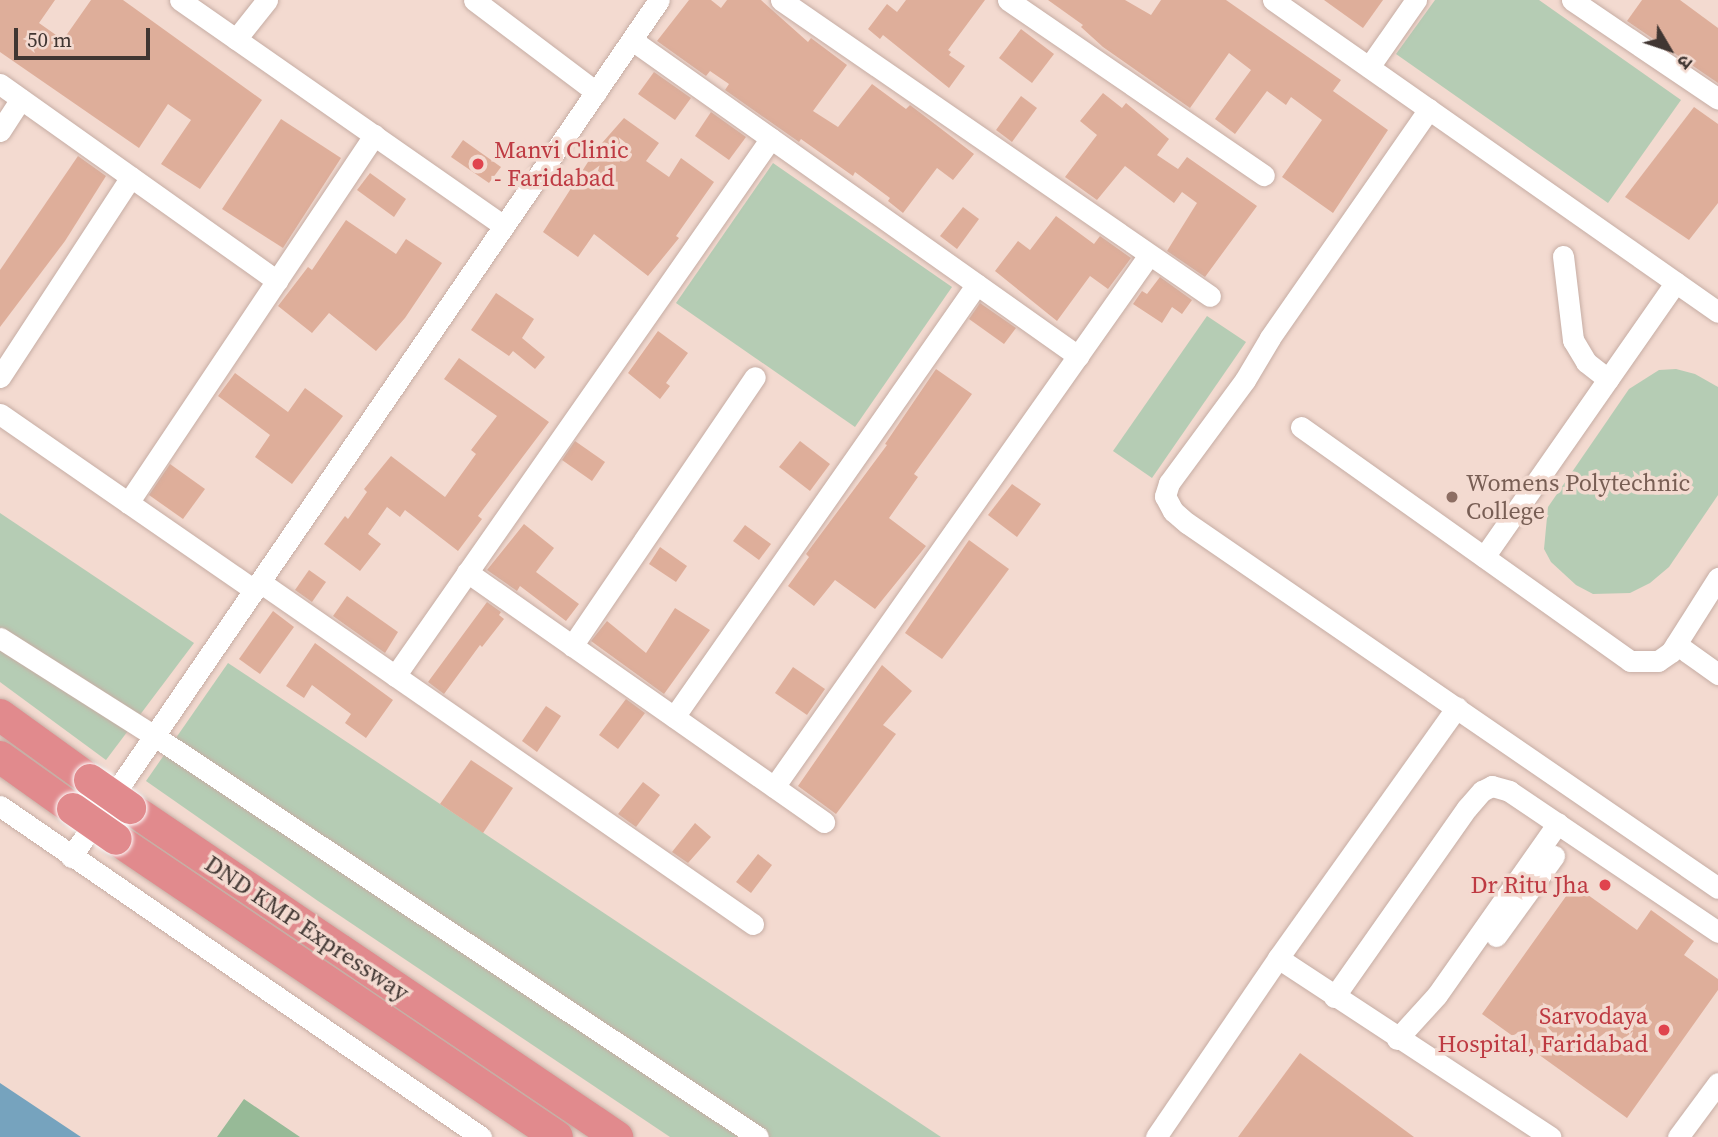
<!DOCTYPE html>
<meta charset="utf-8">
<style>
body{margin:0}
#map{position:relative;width:1718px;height:1137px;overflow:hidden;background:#f3dad0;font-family:"Source Serif 4","Noto Sans Devanagari",serif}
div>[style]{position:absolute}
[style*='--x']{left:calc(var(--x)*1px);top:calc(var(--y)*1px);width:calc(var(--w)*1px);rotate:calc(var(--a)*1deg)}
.green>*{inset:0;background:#b5ccb4}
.forest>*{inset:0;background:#97ba97}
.water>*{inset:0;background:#76a3be}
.building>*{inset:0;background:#deae9a}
.roads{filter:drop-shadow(0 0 2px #c6ada4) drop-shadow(0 0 2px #c6ada4)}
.minor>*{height:21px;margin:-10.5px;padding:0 10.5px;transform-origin:10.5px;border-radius:10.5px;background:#fff}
.highway>*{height:32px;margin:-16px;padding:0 16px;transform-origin:16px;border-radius:16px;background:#e18a8d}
.bridges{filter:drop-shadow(0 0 2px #fff) drop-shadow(0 0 2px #fff)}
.highway-bridge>*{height:32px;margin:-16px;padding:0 16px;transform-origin:16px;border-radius:16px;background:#e18a8d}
.dots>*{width:19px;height:19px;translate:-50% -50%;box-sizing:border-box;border:4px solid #f3dad0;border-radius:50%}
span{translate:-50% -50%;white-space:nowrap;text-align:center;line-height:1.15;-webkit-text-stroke:7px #f3dad0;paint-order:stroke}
.health-label{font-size:24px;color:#be3a42}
.left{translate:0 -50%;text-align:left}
.right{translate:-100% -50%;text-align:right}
.education-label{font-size:24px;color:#785e54}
.street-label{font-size:24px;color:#403632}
.north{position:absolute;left:1634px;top:14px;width:70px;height:70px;-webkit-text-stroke:5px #f3dad0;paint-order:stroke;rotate:129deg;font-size:19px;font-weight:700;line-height:28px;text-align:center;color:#403632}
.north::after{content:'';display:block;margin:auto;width:24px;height:32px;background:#403632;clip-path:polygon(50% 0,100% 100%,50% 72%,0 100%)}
.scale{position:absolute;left:14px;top:28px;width:136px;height:32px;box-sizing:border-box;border:4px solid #403632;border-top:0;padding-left:9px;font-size:21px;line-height:24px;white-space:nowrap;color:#403632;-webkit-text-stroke:5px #f3dad0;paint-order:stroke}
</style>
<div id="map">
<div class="green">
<div style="clip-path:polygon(1435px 0,1539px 0,1681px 100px,1608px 203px,1396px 54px)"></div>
<div style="clip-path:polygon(773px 163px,952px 287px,855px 427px,676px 303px)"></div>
<div style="clip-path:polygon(1207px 316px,1246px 342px,1152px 478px,1113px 451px)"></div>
<div style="clip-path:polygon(1676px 369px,1695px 374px,1718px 387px,1718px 495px,1669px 567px,1650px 583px,1630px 593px,1593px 594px,1576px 585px,1551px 562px,1544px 549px,1548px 507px,1629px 389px,1659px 370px)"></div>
<div style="clip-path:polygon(0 513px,194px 643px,106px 760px,0 682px)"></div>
<div style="clip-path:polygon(228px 663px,941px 1137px,670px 1137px,318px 901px,146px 781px)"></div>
</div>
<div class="forest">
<div style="clip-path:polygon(244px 1099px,269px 1116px,300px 1137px,217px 1137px)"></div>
</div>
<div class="water">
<div style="clip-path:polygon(0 1083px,81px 1137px,0 1137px)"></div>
</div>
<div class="building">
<div style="clip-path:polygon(0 0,55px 0,39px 23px,63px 40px,91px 0,123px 0,262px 100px,200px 189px,161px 164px,191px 120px,168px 104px,139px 148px,0 52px)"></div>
<div style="clip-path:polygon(689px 0,711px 0,721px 8px,727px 0,761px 0,808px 42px,811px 38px,847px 65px,813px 111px,838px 127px,872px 84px,906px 109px,910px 105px,974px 154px,953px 180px,937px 168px,903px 213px,888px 201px,890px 198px,855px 172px,853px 176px,801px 139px,799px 142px,725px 90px,729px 84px,710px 71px,706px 76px,657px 41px)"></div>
<div style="clip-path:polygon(906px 0,985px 0,948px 50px,951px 52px,949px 55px,965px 66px,949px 88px,883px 35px,880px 39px,868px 29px,887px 4px,897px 12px)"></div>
<div style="clip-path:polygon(1048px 0,1125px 0,1151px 15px,1161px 0,1226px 0,1341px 80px,1333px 91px,1388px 130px,1333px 213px,1282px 177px,1322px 120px,1291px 97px,1286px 105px,1267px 91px,1235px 134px,1215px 119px,1251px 70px,1229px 53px,1190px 108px,1103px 47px,1081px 27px,1083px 25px)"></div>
<div style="clip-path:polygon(1324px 0,1383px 0,1363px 28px)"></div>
<div style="clip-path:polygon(1642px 0,1680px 0,1718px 28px,1718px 83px,1627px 21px)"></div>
<div style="clip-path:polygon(1021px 29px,1054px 54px,1032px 83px,999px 58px)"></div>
<div style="clip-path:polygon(654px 72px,691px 98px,675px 120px,638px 94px)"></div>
<div style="clip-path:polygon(1103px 93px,1122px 108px,1126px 103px,1169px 139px,1157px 155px,1178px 169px,1187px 157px,1257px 206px,1205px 277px,1167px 251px,1197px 203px,1182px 192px,1174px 203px,1125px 166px,1097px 200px,1065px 177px,1097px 135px,1080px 121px)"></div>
<div style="clip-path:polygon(1021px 96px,1037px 108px,1012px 142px,996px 130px)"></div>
<div style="clip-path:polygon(1694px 107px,1718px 124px,1718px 203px,1689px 240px,1625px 197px)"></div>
<div style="clip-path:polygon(711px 112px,746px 137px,729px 160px,695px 136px)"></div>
<div style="clip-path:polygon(624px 118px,659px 143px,646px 161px,669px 177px,681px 158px,714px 182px,676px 236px,679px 238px,648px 276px,594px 234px,578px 257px,543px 232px,595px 151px)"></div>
<div style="clip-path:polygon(281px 119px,341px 158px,283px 248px,222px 209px)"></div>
<div style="clip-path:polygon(463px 140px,501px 167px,489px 183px,451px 157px)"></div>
<div style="clip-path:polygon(78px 156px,106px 176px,65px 241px,0 327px,0 270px)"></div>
<div style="clip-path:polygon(370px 173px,406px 199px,394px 217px,357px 190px)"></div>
<div style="clip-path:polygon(963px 207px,979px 219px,957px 249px,940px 236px)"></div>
<div style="clip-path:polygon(1056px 216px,1094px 244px,1100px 236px,1131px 258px,1108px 289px,1090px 276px,1057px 321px,995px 271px,1018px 241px,1030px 250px)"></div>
<div style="clip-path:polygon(346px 220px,396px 254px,406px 239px,442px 263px,405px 318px,376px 351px,329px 313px,312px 333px,278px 306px,308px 267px,312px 270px)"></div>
<div style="clip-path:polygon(1160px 277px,1192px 300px,1182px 314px,1172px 307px,1162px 323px,1133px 304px,1142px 291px,1147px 294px)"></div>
<div style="clip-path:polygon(496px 293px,534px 319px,522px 338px,545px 357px,535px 369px,513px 351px,509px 356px,471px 330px)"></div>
<div style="clip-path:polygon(980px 303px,1016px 328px,1004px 344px,969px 319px)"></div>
<div style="clip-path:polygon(658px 331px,688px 353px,666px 383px,670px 386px,660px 399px,628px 373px)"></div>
<div style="clip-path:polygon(459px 358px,549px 422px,478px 516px,482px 519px,458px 551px,405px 510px,400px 517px,387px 507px,368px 534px,381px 544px,360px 571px,324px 544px,345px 516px,348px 519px,367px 492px,364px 489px,391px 456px,445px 497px,476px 454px,471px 450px,497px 416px,444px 379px)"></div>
<div style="clip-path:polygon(936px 369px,972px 394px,914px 474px,918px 477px,889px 518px,926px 546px,875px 609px,835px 580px,814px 606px,788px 586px,809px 557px,806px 554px,887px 445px,885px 444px)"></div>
<div style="clip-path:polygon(235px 373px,288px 412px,305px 388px,343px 416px,292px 484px,255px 457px,270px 435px,218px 396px)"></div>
<div style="clip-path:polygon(575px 441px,605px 462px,592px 481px,562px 460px)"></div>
<div style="clip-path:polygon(800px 441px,830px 464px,810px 491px,779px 467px)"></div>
<div style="clip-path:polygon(170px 464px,205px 489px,183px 519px,149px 495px)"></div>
<div style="clip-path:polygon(1012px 484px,1041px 504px,1017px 537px,988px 515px)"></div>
<div style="clip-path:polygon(524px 524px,554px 548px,536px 572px,579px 604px,566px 621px,520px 586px,517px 591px,487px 570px)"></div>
<div style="clip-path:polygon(745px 525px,771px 544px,759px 560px,733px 541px)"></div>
<div style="clip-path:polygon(969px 540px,1009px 569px,942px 659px,905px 633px)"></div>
<div style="clip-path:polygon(660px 547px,687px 566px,676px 582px,649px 564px)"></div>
<div style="clip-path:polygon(309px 570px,326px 582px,312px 602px,295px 590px)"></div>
<div style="clip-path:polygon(347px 596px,398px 632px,385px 653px,333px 616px)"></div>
<div style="clip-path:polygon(487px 602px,501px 612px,499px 615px,504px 619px,482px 647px,480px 645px,444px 694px,428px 682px)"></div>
<div style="clip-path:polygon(675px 608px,710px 630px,664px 694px,591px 641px,607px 621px,646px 653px)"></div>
<div style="clip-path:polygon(273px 611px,294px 627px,260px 674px,239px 659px)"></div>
<div style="clip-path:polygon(315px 643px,393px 700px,366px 738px,345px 723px,351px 714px,312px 685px,304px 698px,286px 686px)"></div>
<div style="clip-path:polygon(882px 665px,912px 691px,883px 725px,896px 734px,836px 814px,798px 786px)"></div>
<div style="clip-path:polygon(793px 667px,825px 689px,807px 715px,775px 693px)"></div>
<div style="clip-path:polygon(626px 699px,645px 713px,618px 749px,599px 735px)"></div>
<div style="clip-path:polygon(546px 706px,561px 716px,537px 752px,522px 741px)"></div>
<div style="clip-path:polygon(471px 760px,513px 788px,483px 833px,440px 804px)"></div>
<div style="clip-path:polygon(643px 782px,660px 795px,636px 827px,618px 814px)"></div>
<div style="clip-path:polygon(695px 823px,711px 837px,688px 863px,672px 852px)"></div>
<div style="clip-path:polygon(758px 854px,772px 865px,751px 893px,736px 882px)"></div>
<div style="clip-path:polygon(1574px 885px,1637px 930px,1651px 910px,1694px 941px,1684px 955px,1718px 979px,1718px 990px,1627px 1118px,1482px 1014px)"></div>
<div style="clip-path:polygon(1300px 1053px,1414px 1137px,1238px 1137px)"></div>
</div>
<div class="roads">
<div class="minor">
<div style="--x:180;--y:0;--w:395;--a:34.9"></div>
<div style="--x:474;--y:0;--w:153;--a:37"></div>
<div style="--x:781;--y:0;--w:521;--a:34.6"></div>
<div style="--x:1008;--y:0;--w:310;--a:34.4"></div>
<div style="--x:1273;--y:0;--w:543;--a:35.04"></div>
<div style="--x:1572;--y:0;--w:176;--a:34.1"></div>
<div style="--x:236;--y:39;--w:50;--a:-51.5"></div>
<div style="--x:632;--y:40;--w:547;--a:35.32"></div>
<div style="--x:1369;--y:67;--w:82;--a:-55"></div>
<div style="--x:0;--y:84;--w:340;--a:35.4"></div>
<div style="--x:1429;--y:109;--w:279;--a:124.8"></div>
<div style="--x:1270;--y:338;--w:49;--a:120.8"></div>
<div style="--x:1245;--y:380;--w:128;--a:126.4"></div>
<div style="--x:1169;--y:483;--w:14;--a:107"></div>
<div style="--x:1165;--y:496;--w:17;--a:62"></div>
<div style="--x:1173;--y:511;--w:18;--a:41"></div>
<div style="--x:1187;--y:523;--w:644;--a:34.5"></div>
<div style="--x:0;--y:131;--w:38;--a:-57"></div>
<div style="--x:1563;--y:256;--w:85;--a:83.2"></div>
<div style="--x:1573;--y:340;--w:26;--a:59"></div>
<div style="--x:1586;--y:362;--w:28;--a:38"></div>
<div style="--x:0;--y:377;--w:239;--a:-56.8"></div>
<div style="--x:0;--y:414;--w:309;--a:34.7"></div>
<div style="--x:1301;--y:427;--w:404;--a:35.4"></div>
<div style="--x:1630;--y:661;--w:28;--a:0"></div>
<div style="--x:1658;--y:661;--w:16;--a:-35"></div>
<div style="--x:1671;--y:652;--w:88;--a:-57.6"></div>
<div style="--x:128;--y:503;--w:443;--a:-56.2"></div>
<div style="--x:1484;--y:557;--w:335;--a:-55.1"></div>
<div style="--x:467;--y:572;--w:436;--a:35"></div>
<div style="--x:260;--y:582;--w:600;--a:34.75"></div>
<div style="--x:0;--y:638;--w:181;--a:32.4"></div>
<div style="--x:153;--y:735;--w:726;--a:33.6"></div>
<div style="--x:1676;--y:644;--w:52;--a:35.5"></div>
<div style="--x:572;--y:646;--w:325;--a:-55.8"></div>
<div style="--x:395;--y:676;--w:656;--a:-55.05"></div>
<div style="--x:674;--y:717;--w:528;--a:-55.02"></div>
<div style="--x:774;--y:787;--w:651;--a:-54.82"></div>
<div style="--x:0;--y:806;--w:584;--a:34.53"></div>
<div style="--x:71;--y:857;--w:1039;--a:-55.55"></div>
<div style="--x:1496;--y:936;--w:99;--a:-54.1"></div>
<div style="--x:1278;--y:958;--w:326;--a:33.3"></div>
<div style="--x:1334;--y:997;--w:231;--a:-54.9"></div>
<div style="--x:1467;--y:808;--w:23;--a:-49"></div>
<div style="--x:1482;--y:791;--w:11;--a:-27"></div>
<div style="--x:1492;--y:786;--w:18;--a:16"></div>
<div style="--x:1509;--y:791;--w:252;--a:34"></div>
<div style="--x:1397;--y:1039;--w:59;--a:-47.7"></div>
<div style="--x:1437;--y:995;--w:210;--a:-54.9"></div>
<div style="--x:1156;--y:1137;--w:217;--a:-55.7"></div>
<div style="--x:1278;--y:958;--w:308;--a:-54.5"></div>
<div style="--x:1678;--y:1137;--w:67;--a:-53.5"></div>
</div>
<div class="highway">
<div style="--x:0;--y:715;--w:111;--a:35.8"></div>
<div style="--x:0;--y:757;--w:90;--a:35.5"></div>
<div style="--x:130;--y:808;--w:588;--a:34.04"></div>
<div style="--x:116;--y:839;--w:532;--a:34.05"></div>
</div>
</div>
<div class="bridges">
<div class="highway-bridge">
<div style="--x:90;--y:780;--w:49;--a:35"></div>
<div style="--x:73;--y:809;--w:52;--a:34.9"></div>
</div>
</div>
<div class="dots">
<div style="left:478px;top:164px;background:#e0444e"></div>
<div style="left:1452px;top:497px;background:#8d6e63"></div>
<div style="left:1605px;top:885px;background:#e0444e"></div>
<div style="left:1664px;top:1030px;background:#e0444e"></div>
</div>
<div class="health-label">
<span class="left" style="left:494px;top:164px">Manvi Clinic<br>- Faridabad</span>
<span class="right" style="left:1589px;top:885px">Dr Ritu Jha</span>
<span class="right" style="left:1648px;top:1030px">Sarvodaya<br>Hospital, Faridabad</span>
</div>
<div class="education-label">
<span class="left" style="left:1466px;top:497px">Womens Polytechnic<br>College</span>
</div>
<div class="street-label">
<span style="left:307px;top:928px;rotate:34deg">DND KMP Expressway</span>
</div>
<div class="north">उ</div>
<div class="scale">50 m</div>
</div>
